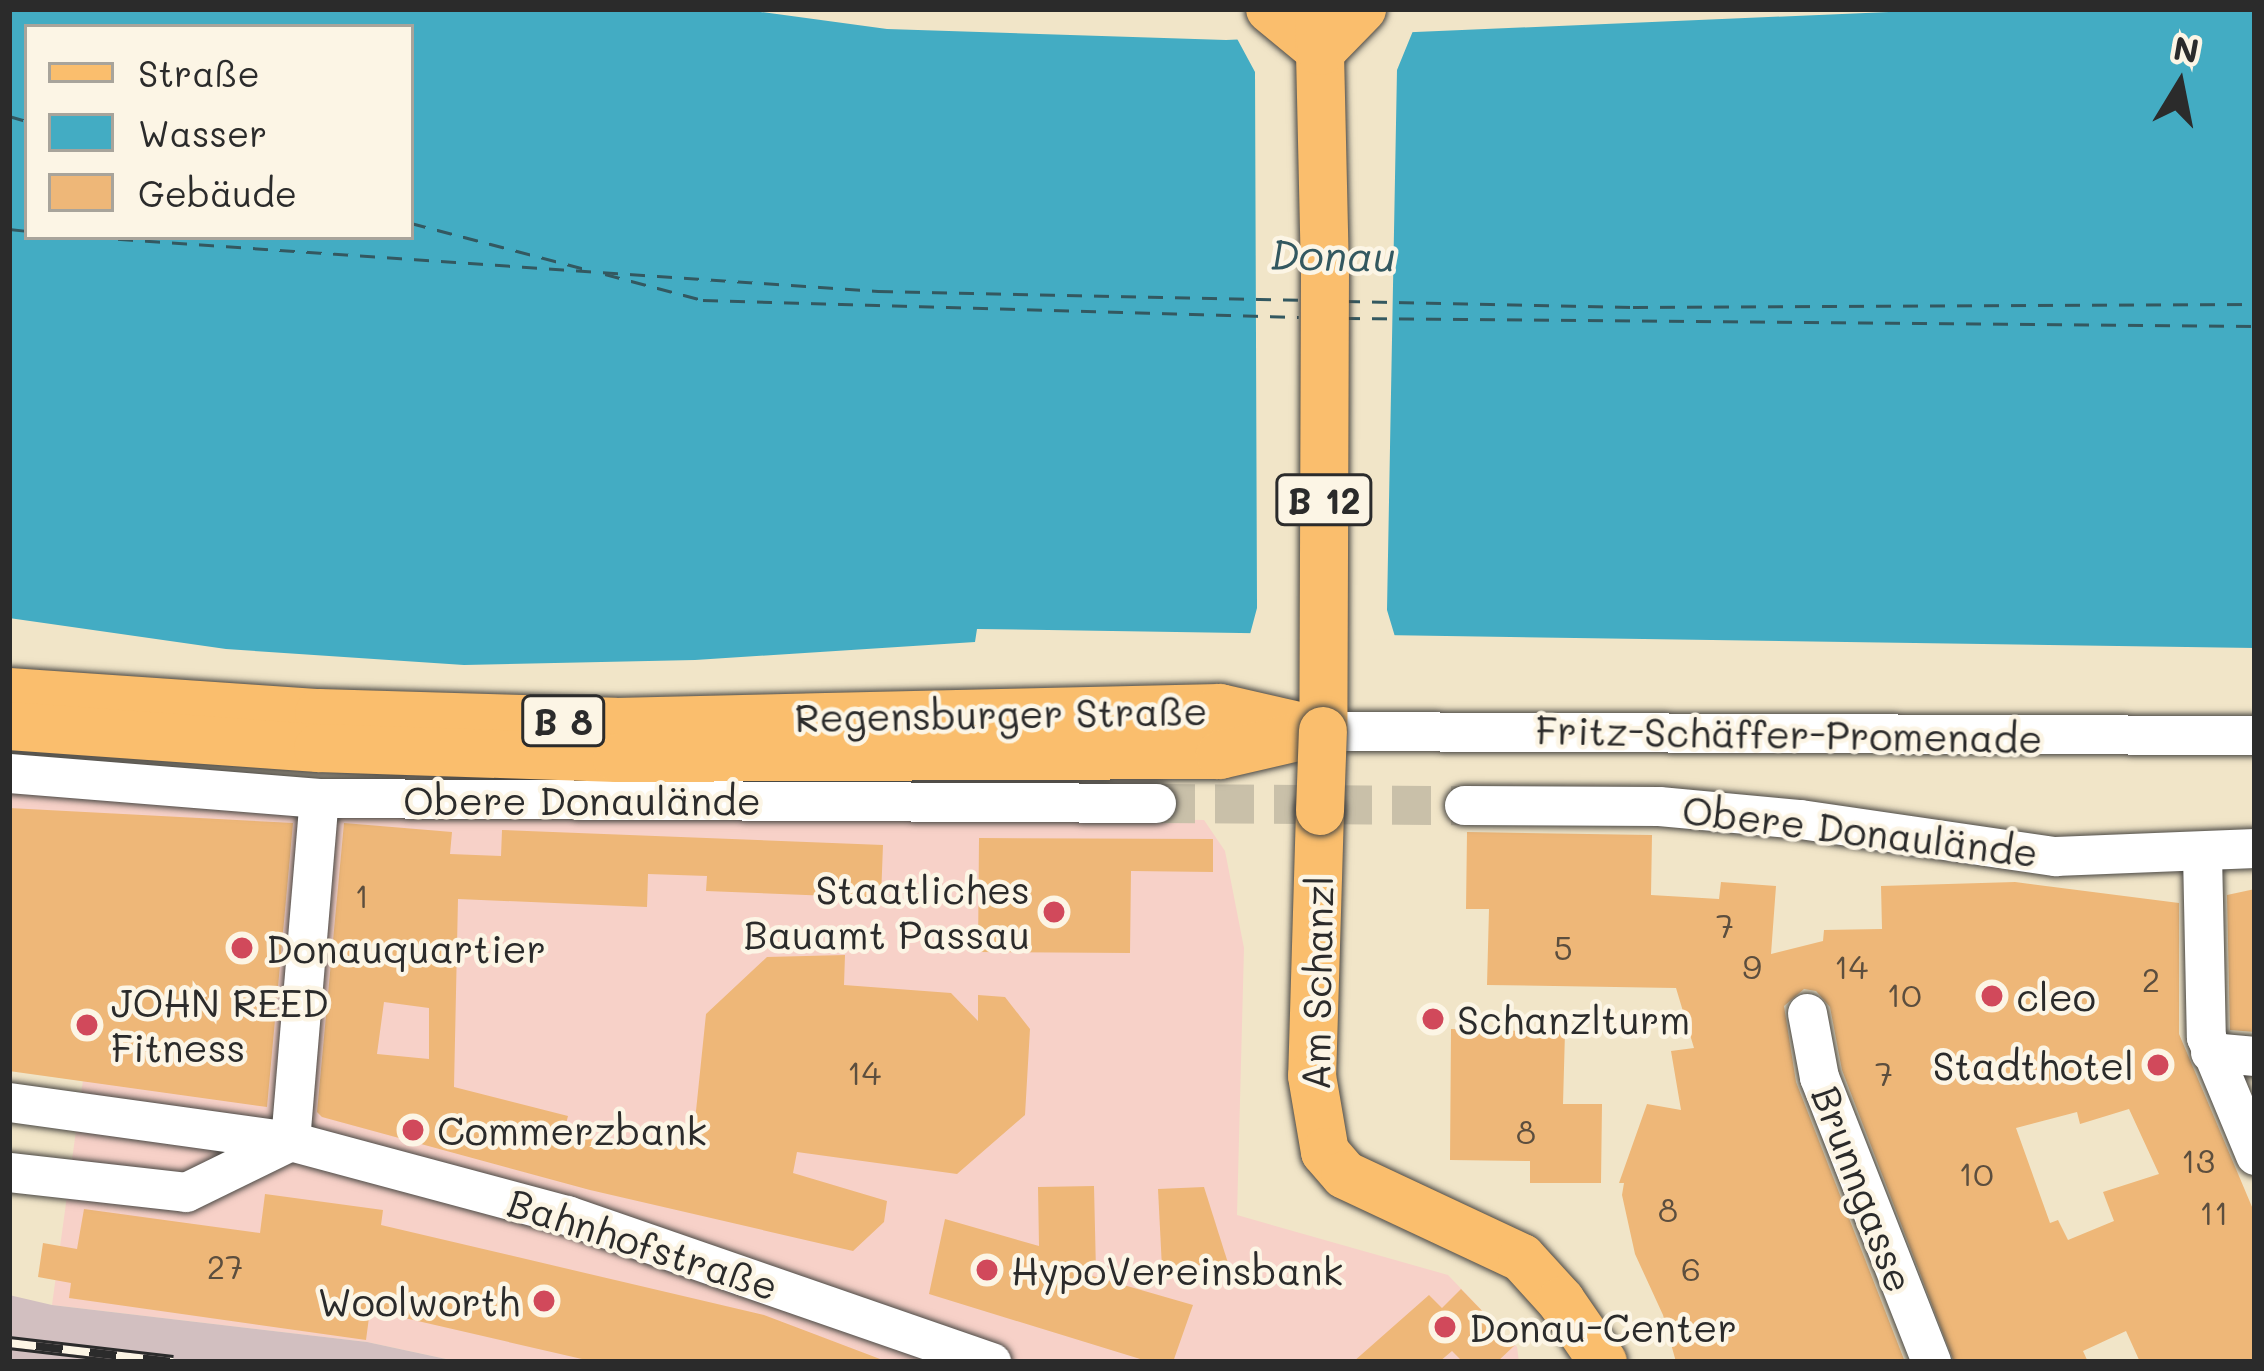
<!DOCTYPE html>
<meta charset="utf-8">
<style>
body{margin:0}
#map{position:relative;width:2264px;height:1371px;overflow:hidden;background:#f1e5c8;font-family:Mali,sans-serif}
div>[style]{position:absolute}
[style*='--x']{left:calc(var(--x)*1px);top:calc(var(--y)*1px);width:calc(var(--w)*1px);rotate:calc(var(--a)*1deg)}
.built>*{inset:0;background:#f7d1c8}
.industrial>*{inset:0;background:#d2bfc0}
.water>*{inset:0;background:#43acc3}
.pier>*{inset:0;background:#f1e5c8}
.ferry>*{height:3px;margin-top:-1.5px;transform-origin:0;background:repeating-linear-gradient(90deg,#335860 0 15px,transparent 0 27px)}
.building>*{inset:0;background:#eeb778}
.minor-tunnel>*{height:39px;margin-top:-19.5px;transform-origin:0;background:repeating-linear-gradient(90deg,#c9c0a9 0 39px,transparent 0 59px)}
.roads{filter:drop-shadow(0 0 3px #494743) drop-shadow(0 0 3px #494743)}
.minor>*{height:39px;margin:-19.5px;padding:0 19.5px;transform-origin:19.5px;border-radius:19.5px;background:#fff}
.major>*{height:48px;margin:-24px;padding:0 24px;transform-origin:24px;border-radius:24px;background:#fabe6d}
.rail>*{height:14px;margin-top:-7px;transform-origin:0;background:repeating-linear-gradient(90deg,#fcf5e5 0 27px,#2b2b2b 0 54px);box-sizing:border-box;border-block:3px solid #2b2b2b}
.bridges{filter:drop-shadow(0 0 3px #494743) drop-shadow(0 0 3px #494743)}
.major-bridge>*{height:48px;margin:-24px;padding:0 24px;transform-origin:24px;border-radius:24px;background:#fabe6d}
.dots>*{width:33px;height:33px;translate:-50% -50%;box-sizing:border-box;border:6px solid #fcf5e5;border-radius:50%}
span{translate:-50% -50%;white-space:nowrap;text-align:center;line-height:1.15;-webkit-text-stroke:9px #fcf5e5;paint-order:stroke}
.number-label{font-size:33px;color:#5c4e3e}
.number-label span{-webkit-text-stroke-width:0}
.shield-label span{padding:3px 9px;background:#fcf5e5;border:3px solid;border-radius:9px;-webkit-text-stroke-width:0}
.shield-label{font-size:36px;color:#2b2b2b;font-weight:700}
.street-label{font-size:39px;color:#2b2b2b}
.poi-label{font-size:39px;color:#2b2b2b}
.right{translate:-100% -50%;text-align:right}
.left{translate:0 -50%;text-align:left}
.water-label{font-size:42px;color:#335860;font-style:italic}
.frame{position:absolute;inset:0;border:12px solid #2b2b2b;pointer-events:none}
.legend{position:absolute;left:24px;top:24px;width:390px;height:216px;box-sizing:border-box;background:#fcf5e5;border:3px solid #a8a49b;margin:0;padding:15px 21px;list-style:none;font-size:36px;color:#2b2b2b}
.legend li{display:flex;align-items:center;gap:24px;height:60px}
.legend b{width:60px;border:3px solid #a8a49b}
.north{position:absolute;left:2120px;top:24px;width:120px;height:120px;-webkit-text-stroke:9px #fcf5e5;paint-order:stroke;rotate:10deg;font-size:33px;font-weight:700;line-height:48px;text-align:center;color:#2b2b2b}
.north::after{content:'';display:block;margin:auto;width:42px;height:54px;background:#2b2b2b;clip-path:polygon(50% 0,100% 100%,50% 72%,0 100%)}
</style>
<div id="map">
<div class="built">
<div style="clip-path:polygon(9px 778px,981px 817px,1204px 820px,1225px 851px,1244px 948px,1237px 1215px,1448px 1275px,1517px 1347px,1519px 1362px,460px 1362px,367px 1342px,52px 1305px,83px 1080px,9px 1067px)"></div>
</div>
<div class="industrial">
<div style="clip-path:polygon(9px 1295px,52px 1305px,367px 1342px,460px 1362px,9px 1362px)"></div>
</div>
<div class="water">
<div style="clip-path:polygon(evenodd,9px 9px,739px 9px,887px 29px,1226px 40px,1959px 9px,2255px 9px,2255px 648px,977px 629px,975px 642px,695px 660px,464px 665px,226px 649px,9px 618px,9px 9px,27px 27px,411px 27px,411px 237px,27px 237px,27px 27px)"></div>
</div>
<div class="pier">
<div style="clip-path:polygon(1415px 26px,1397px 70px,1387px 610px,1396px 640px,1249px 638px,1257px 608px,1255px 72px,1234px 33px)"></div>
</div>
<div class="ferry">
<div style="--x:9;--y:116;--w:19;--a:16"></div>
<div style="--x:411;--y:223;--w:184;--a:14.8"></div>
<div style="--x:9;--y:229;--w:18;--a:6"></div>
<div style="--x:91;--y:237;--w:789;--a:3.93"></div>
<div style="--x:878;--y:291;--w:422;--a:1.2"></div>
<div style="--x:605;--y:274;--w:101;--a:14.9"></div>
<div style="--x:703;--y:300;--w:596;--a:1.63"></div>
<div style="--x:1345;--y:301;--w:288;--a:1.2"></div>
<div style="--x:1633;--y:307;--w:622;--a:-0.28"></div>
<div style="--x:1345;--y:318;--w:910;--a:0.5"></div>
</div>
<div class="building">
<div style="clip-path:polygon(9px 808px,293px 823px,267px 1107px,9px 1071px)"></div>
<div style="clip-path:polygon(evenodd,344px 823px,452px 832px,450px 854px,501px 856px,502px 830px,883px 845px,881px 898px,706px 891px,707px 876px,648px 874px,647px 907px,458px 899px,454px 1087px,568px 1116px,562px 1139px,693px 1140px,706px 1014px,767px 957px,845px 955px,844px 985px,951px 993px,978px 1021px,978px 995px,1005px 997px,1030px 1029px,1025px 1115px,957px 1174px,797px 1152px,793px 1173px,887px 1201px,884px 1222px,853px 1251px,590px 1190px,322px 1117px,317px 1112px,344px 823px,384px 1002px,429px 1008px,429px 1059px,377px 1054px,384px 1002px)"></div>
<div style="clip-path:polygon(evenodd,1467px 832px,1652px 835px,1651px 895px,1719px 899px,1721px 882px,1776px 886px,1771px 954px,1823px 941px,1824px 930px,1882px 929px,1881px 886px,2015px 882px,2179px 903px,2179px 1034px,2255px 1214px,2255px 1362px,2140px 1362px,2126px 1331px,2083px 1351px,2088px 1362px,1954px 1362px,1842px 1070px,1830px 1007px,1816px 991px,1804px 989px,1784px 1006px,1796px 1082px,1905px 1362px,1676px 1362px,1663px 1315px,1635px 1254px,1622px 1195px,1624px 1183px,1619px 1183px,1647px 1104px,1681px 1110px,1671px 1051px,1694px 1048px,1676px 988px,1487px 985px,1489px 909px,1466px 909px,1467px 832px,2129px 1109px,2159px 1174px,2103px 1192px,2114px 1221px,2068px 1240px,2058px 1220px,2050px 1223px,2016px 1128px,2077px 1112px,2080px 1124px,2129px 1109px)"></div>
<div style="clip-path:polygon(979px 838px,1213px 839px,1213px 872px,1131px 871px,1130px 953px,978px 952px)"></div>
<div style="clip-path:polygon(2255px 889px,2255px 1032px,2230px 1030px,2227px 895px)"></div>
<div style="clip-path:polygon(1451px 1029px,1565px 1032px,1563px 1104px,1602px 1104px,1601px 1183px,1530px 1183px,1530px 1161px,1450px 1160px)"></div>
<div style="clip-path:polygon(1094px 1186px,1096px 1272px,1082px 1273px,1193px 1305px,1173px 1362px,1150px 1362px,929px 1294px,945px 1219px,1039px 1246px,1038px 1187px)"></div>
<div style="clip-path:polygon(1204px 1187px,1228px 1263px,1162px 1268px,1158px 1189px)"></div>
<div style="clip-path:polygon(265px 1194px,383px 1210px,381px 1225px,764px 1315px,888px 1362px,595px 1362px,370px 1310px,366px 1340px,69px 1298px,71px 1283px,38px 1277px,43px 1243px,77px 1249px,84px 1209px,260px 1233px)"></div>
<div style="clip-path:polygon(1461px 1289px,1515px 1345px,1497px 1362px,1463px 1362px,1452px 1351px,1439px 1362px,1353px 1362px,1429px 1295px,1442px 1308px)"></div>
</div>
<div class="minor-tunnel">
<div style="--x:1156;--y:803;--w:308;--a:0.4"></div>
</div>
<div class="roads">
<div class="minor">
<div style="--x:1323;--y:731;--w:932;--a:0.25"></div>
<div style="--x:9;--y:773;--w:311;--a:4.6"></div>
<div style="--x:319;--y:798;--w:837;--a:0.34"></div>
<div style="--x:1464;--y:805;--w:195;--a:0.3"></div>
<div style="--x:1659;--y:806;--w:142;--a:5.3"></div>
<div style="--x:1800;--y:819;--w:258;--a:8.3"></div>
<div style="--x:2055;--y:856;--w:200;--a:-2.3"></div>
<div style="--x:2202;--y:853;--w:184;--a:88.8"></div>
<div style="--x:2206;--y:1037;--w:128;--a:67.4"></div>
<div style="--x:1807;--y:1013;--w:65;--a:79.4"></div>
<div style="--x:1819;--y:1077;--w:306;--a:68.5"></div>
<div style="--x:2210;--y:1052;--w:45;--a:5.1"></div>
<div style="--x:9;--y:1102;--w:284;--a:7.9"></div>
<div style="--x:290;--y:1141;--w:287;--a:15"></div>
<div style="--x:567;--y:1215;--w:449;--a:19.1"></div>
<div style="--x:290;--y:1141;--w:344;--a:-85.2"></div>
<div style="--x:9;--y:1172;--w:178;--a:6.4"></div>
<div style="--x:186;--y:1192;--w:116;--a:-26.1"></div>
</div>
<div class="major">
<div style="--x:1270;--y:9;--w:66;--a:39.5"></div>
<div style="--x:1319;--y:9;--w:260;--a:88.7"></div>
<div style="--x:1325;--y:269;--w:462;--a:90.2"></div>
<div style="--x:1321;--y:51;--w:59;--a:-45.7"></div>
<div style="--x:9;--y:692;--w:311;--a:3.9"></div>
<div style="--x:319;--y:713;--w:296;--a:1.7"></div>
<div style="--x:615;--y:722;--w:605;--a:-1.33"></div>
<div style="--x:1220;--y:708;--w:94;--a:12.9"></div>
<div style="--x:9;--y:726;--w:310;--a:4.1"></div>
<div style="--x:318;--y:748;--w:299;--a:1.9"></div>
<div style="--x:617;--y:758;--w:603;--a:-0.29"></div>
<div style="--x:1220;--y:755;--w:106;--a:-13.1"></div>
<div style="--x:1320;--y:811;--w:265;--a:91.7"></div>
<div style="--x:1312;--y:1076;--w:77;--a:80.3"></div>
<div style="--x:1325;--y:1152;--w:30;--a:49"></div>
<div style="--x:1345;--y:1175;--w:195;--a:25.1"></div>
<div style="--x:1522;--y:1258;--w:58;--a:47.8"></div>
<div style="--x:1561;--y:1301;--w:74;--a:55.5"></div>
</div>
</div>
<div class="rail">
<div style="--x:9;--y:1343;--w:165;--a:6.6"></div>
</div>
<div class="bridges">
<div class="major-bridge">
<div style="--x:1320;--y:811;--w:80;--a:-87.9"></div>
</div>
</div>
<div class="dots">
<div style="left:1054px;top:912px;background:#d1495b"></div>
<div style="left:242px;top:948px;background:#d1495b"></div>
<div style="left:1992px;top:996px;background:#d1495b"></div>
<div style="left:1433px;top:1019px;background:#d1495b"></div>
<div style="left:87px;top:1025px;background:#d1495b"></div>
<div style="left:2158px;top:1065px;background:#d1495b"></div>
<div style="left:413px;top:1130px;background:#d1495b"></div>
<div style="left:987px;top:1270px;background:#d1495b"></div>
<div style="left:544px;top:1301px;background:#d1495b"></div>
<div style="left:1445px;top:1327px;background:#d1495b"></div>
</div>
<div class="number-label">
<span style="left:362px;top:895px">1</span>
<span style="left:1725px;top:925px">7</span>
<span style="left:1563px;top:947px">5</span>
<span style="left:1752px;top:966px">9</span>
<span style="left:1851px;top:966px">14</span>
<span style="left:2151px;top:979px">2</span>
<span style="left:1904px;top:994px">10</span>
<span style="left:864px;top:1072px">14</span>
<span style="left:1884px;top:1073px">7</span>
<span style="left:1526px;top:1131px">8</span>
<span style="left:2198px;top:1160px">13</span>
<span style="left:1976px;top:1173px">10</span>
<span style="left:1668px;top:1209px">8</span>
<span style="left:2214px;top:1212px">11</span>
<span style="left:225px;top:1266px">27</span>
<span style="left:1691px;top:1268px">6</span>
</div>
<div class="shield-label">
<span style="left:1324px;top:500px">B 12</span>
<span style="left:563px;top:721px">B 8</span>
</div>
<div class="street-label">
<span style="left:1001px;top:714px;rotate:-1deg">Regensburger Straße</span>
<span style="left:1789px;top:734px;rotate:1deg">Fritz-Schäffer-Promenade</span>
<span style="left:582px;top:800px">Obere Donaulände</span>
<span style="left:1860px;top:831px;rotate:7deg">Obere Donaulände</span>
<span style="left:1317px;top:983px;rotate:-89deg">Am Schanzl</span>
<span style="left:1863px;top:1189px;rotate:69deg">Brunngasse</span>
<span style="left:643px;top:1244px;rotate:18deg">Bahnhofstraße</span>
</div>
<div class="poi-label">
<span class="right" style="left:1030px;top:912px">Staatliches<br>Bauamt Passau</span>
<span class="left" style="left:266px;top:948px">Donauquartier</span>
<span class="left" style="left:2016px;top:996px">cleo</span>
<span class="left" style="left:111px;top:1025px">JOHN REED<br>Fitness</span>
<span class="left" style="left:1457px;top:1019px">Schanzlturm</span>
<span class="right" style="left:2134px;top:1065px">Stadthotel</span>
<span class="left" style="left:437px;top:1130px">Commerzbank</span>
<span class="left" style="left:1011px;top:1270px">HypoVereinsbank</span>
<span class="right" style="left:520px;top:1301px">Woolworth</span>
<span class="left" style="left:1469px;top:1327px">Donau-Center</span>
</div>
<div class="water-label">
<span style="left:1333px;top:255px;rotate:1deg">Donau</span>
</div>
<div class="frame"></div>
<ul class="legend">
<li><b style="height:15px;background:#fabe6d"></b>Straße</li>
<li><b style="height:33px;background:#43acc3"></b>Wasser</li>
<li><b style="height:33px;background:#eeb778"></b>Gebäude</li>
</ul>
<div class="north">N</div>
</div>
